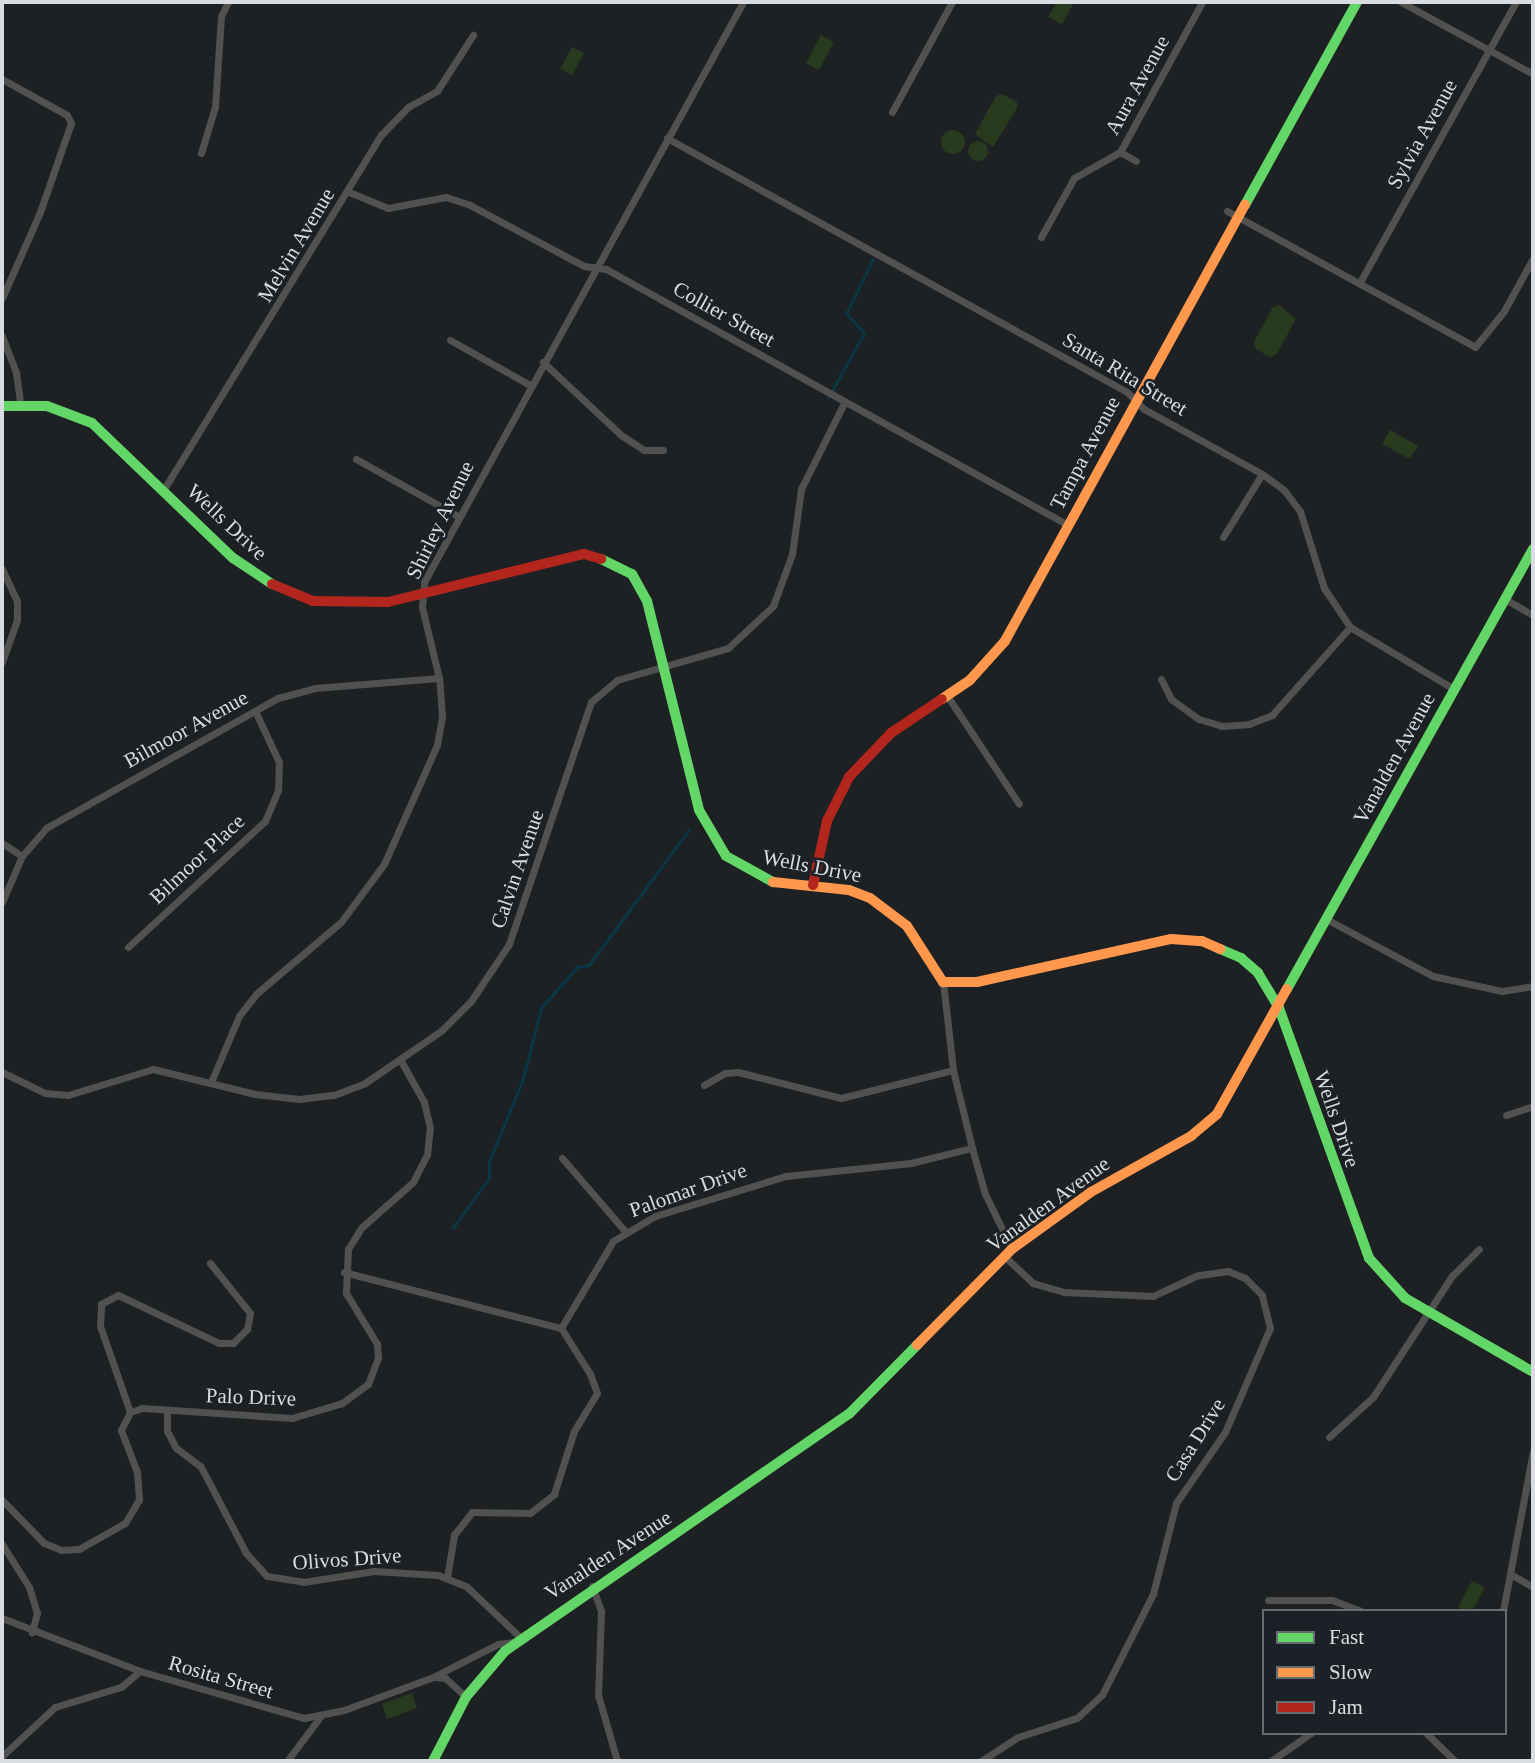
<!DOCTYPE html>
<style>
body{margin:0}
#map{position:relative;width:1535px;height:1763px;overflow:hidden;background:#1e2123;font-family:"Times New Roman",serif}
div>[style]{position:absolute}
[style*='--x']{left:calc(var(--x)*1px);top:calc(var(--y)*1px);width:calc(var(--w)*1px);rotate:calc(var(--a)*1deg)}
.green>*{inset:0;background:#283b1e}
.round{border-radius:50%}
.stream>*{height:2.5px;margin:-1.25px;padding:0 1.25px;transform-origin:1.25px;border-radius:1.25px;background:#093746}
.street>*{height:7px;margin:-3.5px;padding:0 3.5px;transform-origin:3.5px;border-radius:3.5px;background:#515150}
.fast>*{height:10px;margin:-5px;padding:0 5px;transform-origin:5px;border-radius:5px;background:#63d668}
.slow>*{height:10px;margin:-5px;padding:0 5px;transform-origin:5px;border-radius:5px;background:#ff974d}
.jam>*{height:10px;margin:-5px;padding:0 5px;transform-origin:5px;border-radius:5px;background:#b3261e}
span{translate:-50% -50%;white-space:nowrap;text-align:center;line-height:1.15;-webkit-text-stroke:5px #1b2126;paint-order:stroke}
.street-label{font-size:21px;color:#d9dde1}
.frame{position:absolute;inset:0;border:4px solid #d9dde1;pointer-events:none}
.legend{position:absolute;left:1262px;top:1609px;width:245px;height:126px;box-sizing:border-box;background:#1b2126;border:2px solid #676c71;margin:0;padding:9px 12px;list-style:none;font-size:21px;color:#d9dde1}
.legend li{display:flex;align-items:center;gap:14px;height:35px}
.legend b{width:35px;border:2px solid #676c71}
</style>
<div id="map">
<div class="green">
<div style="clip-path:polygon(1057px 2px,1074px 2px,1062px 24px,1048px 17px)"></div>
<div style="clip-path:polygon(821px 35px,834px 42px,819px 70px,806px 63px)"></div>
<div style="clip-path:polygon(572px 47px,584px 53px,572px 75px,560px 69px)"></div>
<div style="clip-path:polygon(1002px 94px,1017px 102px,1017px 108px,993px 147px,975px 134px,996px 96px)"></div>
<div class="round" style="left:941px;top:130px;width:24px;height:24px"></div>
<div class="round" style="left:968px;top:141px;width:20px;height:20px"></div>
<div style="clip-path:polygon(1279px 305px,1296px 319px,1276px 355px,1270px 357px,1256px 349px,1254px 342px,1273px 307px)"></div>
<div style="clip-path:polygon(1390px 430px,1418px 446px,1410px 459px,1382px 444px)"></div>
<div style="clip-path:polygon(1472px 1581px,1485px 1588px,1472px 1611px,1465px 1611px,1458px 1607px)"></div>
<div style="clip-path:polygon(412px 1693px,417px 1708px,387px 1719px,382px 1704px)"></div>
</div>
<div class="stream">
<div style="--x:828;--y:398;--w:74;--a:-61"></div>
<div style="--x:864;--y:333;--w:26;--a:-133"></div>
<div style="--x:846;--y:314;--w:61;--a:-63.9"></div>
<div style="--x:453;--y:1228;--w:62;--a:-54.2"></div>
<div style="--x:489;--y:1178;--w:16;--a:-90"></div>
<div style="--x:489;--y:1162;--w:90;--a:-67.7"></div>
<div style="--x:523;--y:1079;--w:73;--a:-75.8"></div>
<div style="--x:541;--y:1008;--w:55;--a:-48.7"></div>
<div style="--x:577;--y:967;--w:12;--a:-9"></div>
<div style="--x:589;--y:965;--w:168;--a:-53.5"></div>
</div>
<div class="street">
<div style="--x:1401;--y:2;--w:150;--a:28.6"></div>
<div style="--x:2;--y:79;--w:74;--a:29"></div>
<div style="--x:67;--y:115;--w:9;--a:63"></div>
<div style="--x:71;--y:123;--w:94;--a:109.2"></div>
<div style="--x:40;--y:212;--w:94;--a:113.8"></div>
<div style="--x:892;--y:112;--w:125;--a:-61.4"></div>
<div style="--x:667;--y:138;--w:525;--a:28.91"></div>
<div style="--x:1127;--y:392;--w:24;--a:45"></div>
<div style="--x:1144;--y:409;--w:135;--a:28.8"></div>
<div style="--x:1262;--y:474;--w:27;--a:36"></div>
<div style="--x:1284;--y:490;--w:26;--a:53"></div>
<div style="--x:1300;--y:511;--w:81;--a:72.7"></div>
<div style="--x:1324;--y:588;--w:47;--a:56.3"></div>
<div style="--x:1350;--y:627;--w:121;--a:30.8"></div>
<div style="--x:1120;--y:152;--w:18;--a:29"></div>
<div style="--x:201;--y:153;--w:48;--a:-73.1"></div>
<div style="--x:215;--y:107;--w:91;--a:-86.2"></div>
<div style="--x:221;--y:16;--w:16;--a:-63"></div>
<div style="--x:349;--y:192;--w:42;--a:22.3"></div>
<div style="--x:388;--y:208;--w:59;--a:-10.7"></div>
<div style="--x:446;--y:197;--w:25;--a:18"></div>
<div style="--x:470;--y:205;--w:129;--a:28.2"></div>
<div style="--x:584;--y:266;--w:22;--a:8"></div>
<div style="--x:606;--y:269;--w:528;--a:28.99"></div>
<div style="--x:1227;--y:211;--w:283;--a:28.7"></div>
<div style="--x:1475;--y:347;--w:46;--a:-51.1"></div>
<div style="--x:1504;--y:311;--w:60;--a:-61.3"></div>
<div style="--x:1041;--y:237;--w:68;--a:-60.8"></div>
<div style="--x:1074;--y:178;--w:53;--a:-29.5"></div>
<div style="--x:1120;--y:152;--w:171;--a:-61.3"></div>
<div style="--x:1360;--y:282;--w:321;--a:-60.9"></div>
<div style="--x:2;--y:336;--w:40;--a:69"></div>
<div style="--x:16;--y:373;--w:29;--a:82"></div>
<div style="--x:450;--y:340;--w:92;--a:29.4"></div>
<div style="--x:543;--y:362;--w:107;--a:43.1"></div>
<div style="--x:621;--y:435;--w:27;--a:33"></div>
<div style="--x:644;--y:450;--w:19;--a:0"></div>
<div style="--x:356;--y:459;--w:117;--a:29.2"></div>
<div style="--x:164;--y:489;--w:415;--a:-58.5"></div>
<div style="--x:381;--y:135;--w:39;--a:-46"></div>
<div style="--x:408;--y:107;--w:33;--a:-29"></div>
<div style="--x:437;--y:91;--w:67;--a:-57.3"></div>
<div style="--x:1223;--y:537;--w:74;--a:-58.2"></div>
<div style="--x:2;--y:569;--w:35;--a:65"></div>
<div style="--x:17;--y:601;--w:19;--a:90"></div>
<div style="--x:17;--y:620;--w:45;--a:109.7"></div>
<div style="--x:1505;--y:599;--w:32;--a:30"></div>
<div style="--x:1161;--y:679;--w:22;--a:63"></div>
<div style="--x:1171;--y:699;--w:34;--a:36"></div>
<div style="--x:1199;--y:719;--w:24;--a:17"></div>
<div style="--x:1222;--y:726;--w:27;--a:-4"></div>
<div style="--x:1249;--y:724;--w:25;--a:-21"></div>
<div style="--x:1272;--y:715;--w:118;--a:-48.4"></div>
<div style="--x:948;--y:697;--w:128;--a:56.4"></div>
<div style="--x:2;--y:843;--w:24;--a:33"></div>
<div style="--x:2;--y:902;--w:50;--a:-66.5"></div>
<div style="--x:22;--y:856;--w:37;--a:-49"></div>
<div style="--x:46;--y:828;--w:266;--a:-29.3"></div>
<div style="--x:278;--y:698;--w:38;--a:-15"></div>
<div style="--x:315;--y:688;--w:124;--a:-4.6"></div>
<div style="--x:1328;--y:920;--w:119;--a:28.1"></div>
<div style="--x:1433;--y:976;--w:71;--a:12.3"></div>
<div style="--x:1502;--y:991;--w:31;--a:-9"></div>
<div style="--x:128;--y:947;--w:186;--a:-42.6"></div>
<div style="--x:265;--y:821;--w:34;--a:-67"></div>
<div style="--x:278;--y:790;--w:28;--a:-88"></div>
<div style="--x:279;--y:762;--w:56;--a:-115.2"></div>
<div style="--x:943;--y:982;--w:89;--a:83.5"></div>
<div style="--x:953;--y:1070;--w:80;--a:76.3"></div>
<div style="--x:972;--y:1148;--w:48;--a:74.2"></div>
<div style="--x:985;--y:1194;--w:61;--a:63.9"></div>
<div style="--x:2;--y:1072;--w:48;--a:26"></div>
<div style="--x:45;--y:1093;--w:23;--a:5"></div>
<div style="--x:68;--y:1095;--w:89;--a:-17"></div>
<div style="--x:153;--y:1069;--w:105;--a:13.8"></div>
<div style="--x:255;--y:1094;--w:44;--a:6.5"></div>
<div style="--x:299;--y:1099;--w:35;--a:-7"></div>
<div style="--x:334;--y:1095;--w:33;--a:-21"></div>
<div style="--x:365;--y:1083;--w:93;--a:-34.5"></div>
<div style="--x:442;--y:1030;--w:41;--a:-45"></div>
<div style="--x:471;--y:1001;--w:69;--a:-56.3"></div>
<div style="--x:509;--y:944;--w:256;--a:-71.3"></div>
<div style="--x:591;--y:702;--w:34;--a:-40"></div>
<div style="--x:617;--y:680;--w:116;--a:-16.1"></div>
<div style="--x:728;--y:648;--w:62;--a:-43"></div>
<div style="--x:773;--y:606;--w:55;--a:-69.9"></div>
<div style="--x:792;--y:554;--w:66;--a:-82.1"></div>
<div style="--x:801;--y:489;--w:98;--a:-63.4"></div>
<div style="--x:211;--y:1082;--w:72;--a:-67"></div>
<div style="--x:239;--y:1016;--w:28;--a:-52"></div>
<div style="--x:256;--y:994;--w:111;--a:-40.3"></div>
<div style="--x:341;--y:922;--w:72;--a:-53.4"></div>
<div style="--x:384;--y:864;--w:130;--a:-66"></div>
<div style="--x:437;--y:745;--w:28;--a:-80"></div>
<div style="--x:442;--y:717;--w:39;--a:-94"></div>
<div style="--x:439;--y:678;--w:73;--a:-103.5"></div>
<div style="--x:422;--y:607;--w:25;--a:-85"></div>
<div style="--x:424;--y:582;--w:662;--a:-61.19"></div>
<div style="--x:704;--y:1085;--w:24;--a:-30"></div>
<div style="--x:725;--y:1073;--w:13;--a:-4"></div>
<div style="--x:738;--y:1072;--w:106;--a:14.2"></div>
<div style="--x:841;--y:1098;--w:115;--a:-14"></div>
<div style="--x:1506;--y:1115;--w:28;--a:-18"></div>
<div style="--x:562;--y:1158;--w:96;--a:49.2"></div>
<div style="--x:344;--y:1272;--w:224;--a:14.5"></div>
<div style="--x:561;--y:1328;--w:101;--a:-59.1"></div>
<div style="--x:613;--y:1241;--w:49;--a:-30.8"></div>
<div style="--x:655;--y:1216;--w:137;--a:-17"></div>
<div style="--x:786;--y:1176;--w:126;--a:-5.9"></div>
<div style="--x:911;--y:1163;--w:63;--a:-13.8"></div>
<div style="--x:167;--y:1411;--w:20;--a:90"></div>
<div style="--x:167;--y:1431;--w:19;--a:62"></div>
<div style="--x:176;--y:1448;--w:31;--a:37"></div>
<div style="--x:201;--y:1467;--w:97;--a:62.4"></div>
<div style="--x:246;--y:1553;--w:31;--a:48"></div>
<div style="--x:267;--y:1576;--w:36;--a:9"></div>
<div style="--x:303;--y:1582;--w:72;--a:-8.8"></div>
<div style="--x:374;--y:1571;--w:64;--a:3.6"></div>
<div style="--x:438;--y:1575;--w:31;--a:22"></div>
<div style="--x:467;--y:1587;--w:74;--a:43.4"></div>
<div style="--x:130;--y:1412;--w:91;--a:-109.2"></div>
<div style="--x:100;--y:1326;--w:22;--a:-87"></div>
<div style="--x:101;--y:1304;--w:19;--a:-28"></div>
<div style="--x:118;--y:1295;--w:112;--a:25.4"></div>
<div style="--x:219;--y:1343;--w:14;--a:0"></div>
<div style="--x:233;--y:1343;--w:20;--a:-45"></div>
<div style="--x:247;--y:1329;--w:16;--a:-79"></div>
<div style="--x:250;--y:1313;--w:64;--a:-128.7"></div>
<div style="--x:1329;--y:1437;--w:59;--a:-42.3"></div>
<div style="--x:1373;--y:1397;--w:145;--a:-56.9"></div>
<div style="--x:1452;--y:1276;--w:38;--a:-45"></div>
<div style="--x:2;--y:1500;--w:60;--a:45.7"></div>
<div style="--x:44;--y:1543;--w:18;--a:22"></div>
<div style="--x:61;--y:1550;--w:18;--a:-3"></div>
<div style="--x:79;--y:1549;--w:53;--a:-29.5"></div>
<div style="--x:125;--y:1523;--w:27;--a:-59"></div>
<div style="--x:139;--y:1500;--w:28;--a:-94"></div>
<div style="--x:137;--y:1472;--w:45;--a:-110.9"></div>
<div style="--x:121;--y:1430;--w:20;--a:-63"></div>
<div style="--x:130;--y:1412;--w:13;--a:-18"></div>
<div style="--x:142;--y:1408;--w:150;--a:3.8"></div>
<div style="--x:292;--y:1418;--w:52;--a:-16.7"></div>
<div style="--x:342;--y:1403;--w:32;--a:-36"></div>
<div style="--x:368;--y:1384;--w:28;--a:-69"></div>
<div style="--x:378;--y:1358;--w:14;--a:-94"></div>
<div style="--x:377;--y:1344;--w:60;--a:-121.3"></div>
<div style="--x:346;--y:1293;--w:44;--a:-87.4"></div>
<div style="--x:348;--y:1249;--w:26;--a:-58"></div>
<div style="--x:362;--y:1227;--w:68;--a:-41.4"></div>
<div style="--x:413;--y:1182;--w:30;--a:-63"></div>
<div style="--x:427;--y:1155;--w:27;--a:-84"></div>
<div style="--x:430;--y:1128;--w:27;--a:-103"></div>
<div style="--x:424;--y:1102;--w:47;--a:-119.3"></div>
<div style="--x:2;--y:1544;--w:51;--a:57.9"></div>
<div style="--x:29;--y:1587;--w:27;--a:73"></div>
<div style="--x:37;--y:1613;--w:20;--a:105"></div>
<div style="--x:1512;--y:1575;--w:24;--a:30"></div>
<div style="--x:447;--y:1578;--w:44;--a:-80.8"></div>
<div style="--x:454;--y:1535;--w:29;--a:-52"></div>
<div style="--x:472;--y:1512;--w:58;--a:1"></div>
<div style="--x:530;--y:1513;--w:31;--a:-38"></div>
<div style="--x:554;--y:1494;--w:66;--a:-72.4"></div>
<div style="--x:574;--y:1431;--w:44;--a:-58.8"></div>
<div style="--x:597;--y:1393;--w:20;--a:-110"></div>
<div style="--x:590;--y:1374;--w:54;--a:-122.2"></div>
<div style="--x:592;--y:1586;--w:27;--a:70"></div>
<div style="--x:601;--y:1611;--w:84;--a:92"></div>
<div style="--x:598;--y:1695;--w:69;--a:73.9"></div>
<div style="--x:1268;--y:1600;--w:64;--a:0"></div>
<div style="--x:1332;--y:1600;--w:31;--a:21"></div>
<div style="--x:1503;--y:1611;--w:163;--a:-79.4"></div>
<div style="--x:2;--y:1618;--w:148;--a:21"></div>
<div style="--x:140;--y:1671;--w:171;--a:16"></div>
<div style="--x:304;--y:1718;--w:41;--a:-11.3"></div>
<div style="--x:344;--y:1710;--w:95;--a:-20.3"></div>
<div style="--x:433;--y:1677;--w:73;--a:-26.9"></div>
<div style="--x:498;--y:1644;--w:17;--a:-7"></div>
<div style="--x:434;--y:1677;--w:11;--a:5"></div>
<div style="--x:445;--y:1678;--w:28;--a:42"></div>
<div style="--x:1426;--y:1733;--w:40;--a:44"></div>
<div style="--x:2;--y:1756;--w:72;--a:-42.8"></div>
<div style="--x:55;--y:1707;--w:69;--a:-16.9"></div>
<div style="--x:121;--y:1687;--w:25;--a:-40"></div>
<div style="--x:287;--y:1761;--w:55;--a:-53.1"></div>
<div style="--x:981;--y:1761;--w:44;--a:-33"></div>
<div style="--x:1018;--y:1737;--w:62;--a:-17.9"></div>
<div style="--x:1077;--y:1718;--w:34;--a:-43"></div>
<div style="--x:1102;--y:1695;--w:113;--a:-63.2"></div>
<div style="--x:1153;--y:1594;--w:94;--a:-75.8"></div>
<div style="--x:1176;--y:1503;--w:86;--a:-55.4"></div>
<div style="--x:1225;--y:1432;--w:113;--a:-66.6"></div>
<div style="--x:1270;--y:1328;--w:34;--a:-104"></div>
<div style="--x:1262;--y:1295;--w:24;--a:-135"></div>
<div style="--x:1245;--y:1278;--w:18;--a:-158"></div>
<div style="--x:1228;--y:1271;--w:30;--a:172"></div>
<div style="--x:1198;--y:1275;--w:50;--a:155"></div>
<div style="--x:1153;--y:1296;--w:89;--a:-177.4"></div>
<div style="--x:1064;--y:1292;--w:32;--a:-164"></div>
<div style="--x:1033;--y:1283;--w:40;--a:-137"></div>
<div style="--x:1271;--y:1761;--w:49;--a:-35"></div>
</div>
<div class="fast">
<div style="--x:1245;--y:205;--w:232;--a:-61.1"></div>
<div style="--x:2;--y:406;--w:45;--a:0"></div>
<div style="--x:47;--y:406;--w:48;--a:20.7"></div>
<div style="--x:92;--y:423;--w:195;--a:43.8"></div>
<div style="--x:233;--y:558;--w:47;--a:33.7"></div>
<div style="--x:601;--y:559;--w:34;--a:26"></div>
<div style="--x:632;--y:574;--w:31;--a:61"></div>
<div style="--x:647;--y:601;--w:215;--a:76"></div>
<div style="--x:699;--y:810;--w:53;--a:59.6"></div>
<div style="--x:726;--y:856;--w:54;--a:29"></div>
<div style="--x:1220;--y:949;--w:23;--a:23"></div>
<div style="--x:1241;--y:958;--w:23;--a:41"></div>
<div style="--x:1258;--y:973;--w:41;--a:59"></div>
<div style="--x:1279;--y:1008;--w:266;--a:70.2"></div>
<div style="--x:1369;--y:1258;--w:54;--a:48"></div>
<div style="--x:1405;--y:1298;--w:148;--a:30"></div>
<div style="--x:1287;--y:989;--w:504;--a:-60.79"></div>
<div style="--x:433;--y:1761;--w:72;--a:-62.7"></div>
<div style="--x:466;--y:1697;--w:60;--a:-49.7"></div>
<div style="--x:505;--y:1651;--w:418;--a:-34.6"></div>
<div style="--x:849;--y:1414;--w:97;--a:-45.4"></div>
</div>
<div class="slow">
<div style="--x:942;--y:699;--w:34;--a:-34"></div>
<div style="--x:970;--y:680;--w:52;--a:-48.1"></div>
<div style="--x:1005;--y:641;--w:498;--a:-61.2"></div>
<div style="--x:773;--y:882;--w:76;--a:6"></div>
<div style="--x:849;--y:890;--w:22;--a:21"></div>
<div style="--x:870;--y:898;--w:46;--a:37.1"></div>
<div style="--x:907;--y:926;--w:67;--a:57.3"></div>
<div style="--x:943;--y:982;--w:34;--a:0"></div>
<div style="--x:977;--y:982;--w:199;--a:-12.5"></div>
<div style="--x:1171;--y:939;--w:31;--a:4"></div>
<div style="--x:1202;--y:941;--w:20;--a:24"></div>
<div style="--x:917;--y:1345;--w:135;--a:-45.3"></div>
<div style="--x:1012;--y:1249;--w:97;--a:-35.8"></div>
<div style="--x:1091;--y:1192;--w:115;--a:-29.2"></div>
<div style="--x:1191;--y:1136;--w:34;--a:-40"></div>
<div style="--x:1217;--y:1114;--w:143;--a:-60.8"></div>
</div>
<div class="jam">
<div style="--x:272;--y:584;--w:44;--a:22.5"></div>
<div style="--x:313;--y:601;--w:75;--a:0.8"></div>
<div style="--x:388;--y:602;--w:202;--a:-13.8"></div>
<div style="--x:584;--y:554;--w:18;--a:16"></div>
<div style="--x:813;--y:885;--w:66;--a:-77.7"></div>
<div style="--x:827;--y:821;--w:49;--a:-63.4"></div>
<div style="--x:849;--y:777;--w:61;--a:-46.3"></div>
<div style="--x:891;--y:733;--w:61;--a:-33.7"></div>
</div>
<div class="street-label">
<span style="left:1137px;top:85px;rotate:-61deg">Aura Avenue</span>
<span style="left:1422px;top:134px;rotate:-61deg">Sylvia Avenue</span>
<span style="left:296px;top:245px;rotate:-59deg">Melvin Avenue</span>
<span style="left:724px;top:314px;rotate:29deg">Collier Street</span>
<span style="left:1125px;top:374px;rotate:31deg">Santa Rita Street</span>
<span style="left:1085px;top:453px;rotate:-62deg">Tampa Avenue</span>
<span style="left:440px;top:520px;rotate:-64deg">Shirley Avenue</span>
<span style="left:227px;top:522px;rotate:43deg">Wells Drive</span>
<span style="left:186px;top:729px;rotate:-29deg">Bilmoor Avenue</span>
<span style="left:1394px;top:758px;rotate:-61deg">Vanalden Avenue</span>
<span style="left:197px;top:859px;rotate:-43deg">Bilmoor Place</span>
<span style="left:812px;top:866px;rotate:11deg">Wells Drive</span>
<span style="left:517px;top:869px;rotate:-71deg">Calvin Avenue</span>
<span style="left:1337px;top:1119px;rotate:71deg">Wells Drive</span>
<span style="left:688px;top:1190px;rotate:-20deg">Palomar Drive</span>
<span style="left:1048px;top:1204px;rotate:-36deg">Vanalden Avenue</span>
<span style="left:251px;top:1397px;rotate:2deg">Palo Drive</span>
<span style="left:1195px;top:1440px;rotate:-58deg">Casa Drive</span>
<span style="left:608px;top:1555px;rotate:-33deg">Vanalden Avenue</span>
<span style="left:347px;top:1559px;rotate:-4deg">Olivos Drive</span>
<span style="left:221px;top:1677px;rotate:16deg">Rosita Street</span>
</div>
<div class="frame"></div>
<ul class="legend">
<li><b style="height:9px;background:#63d668"></b>Fast</li>
<li><b style="height:9px;background:#ff974d"></b>Slow</li>
<li><b style="height:9px;background:#b3261e"></b>Jam</li>
</ul>
</div>
